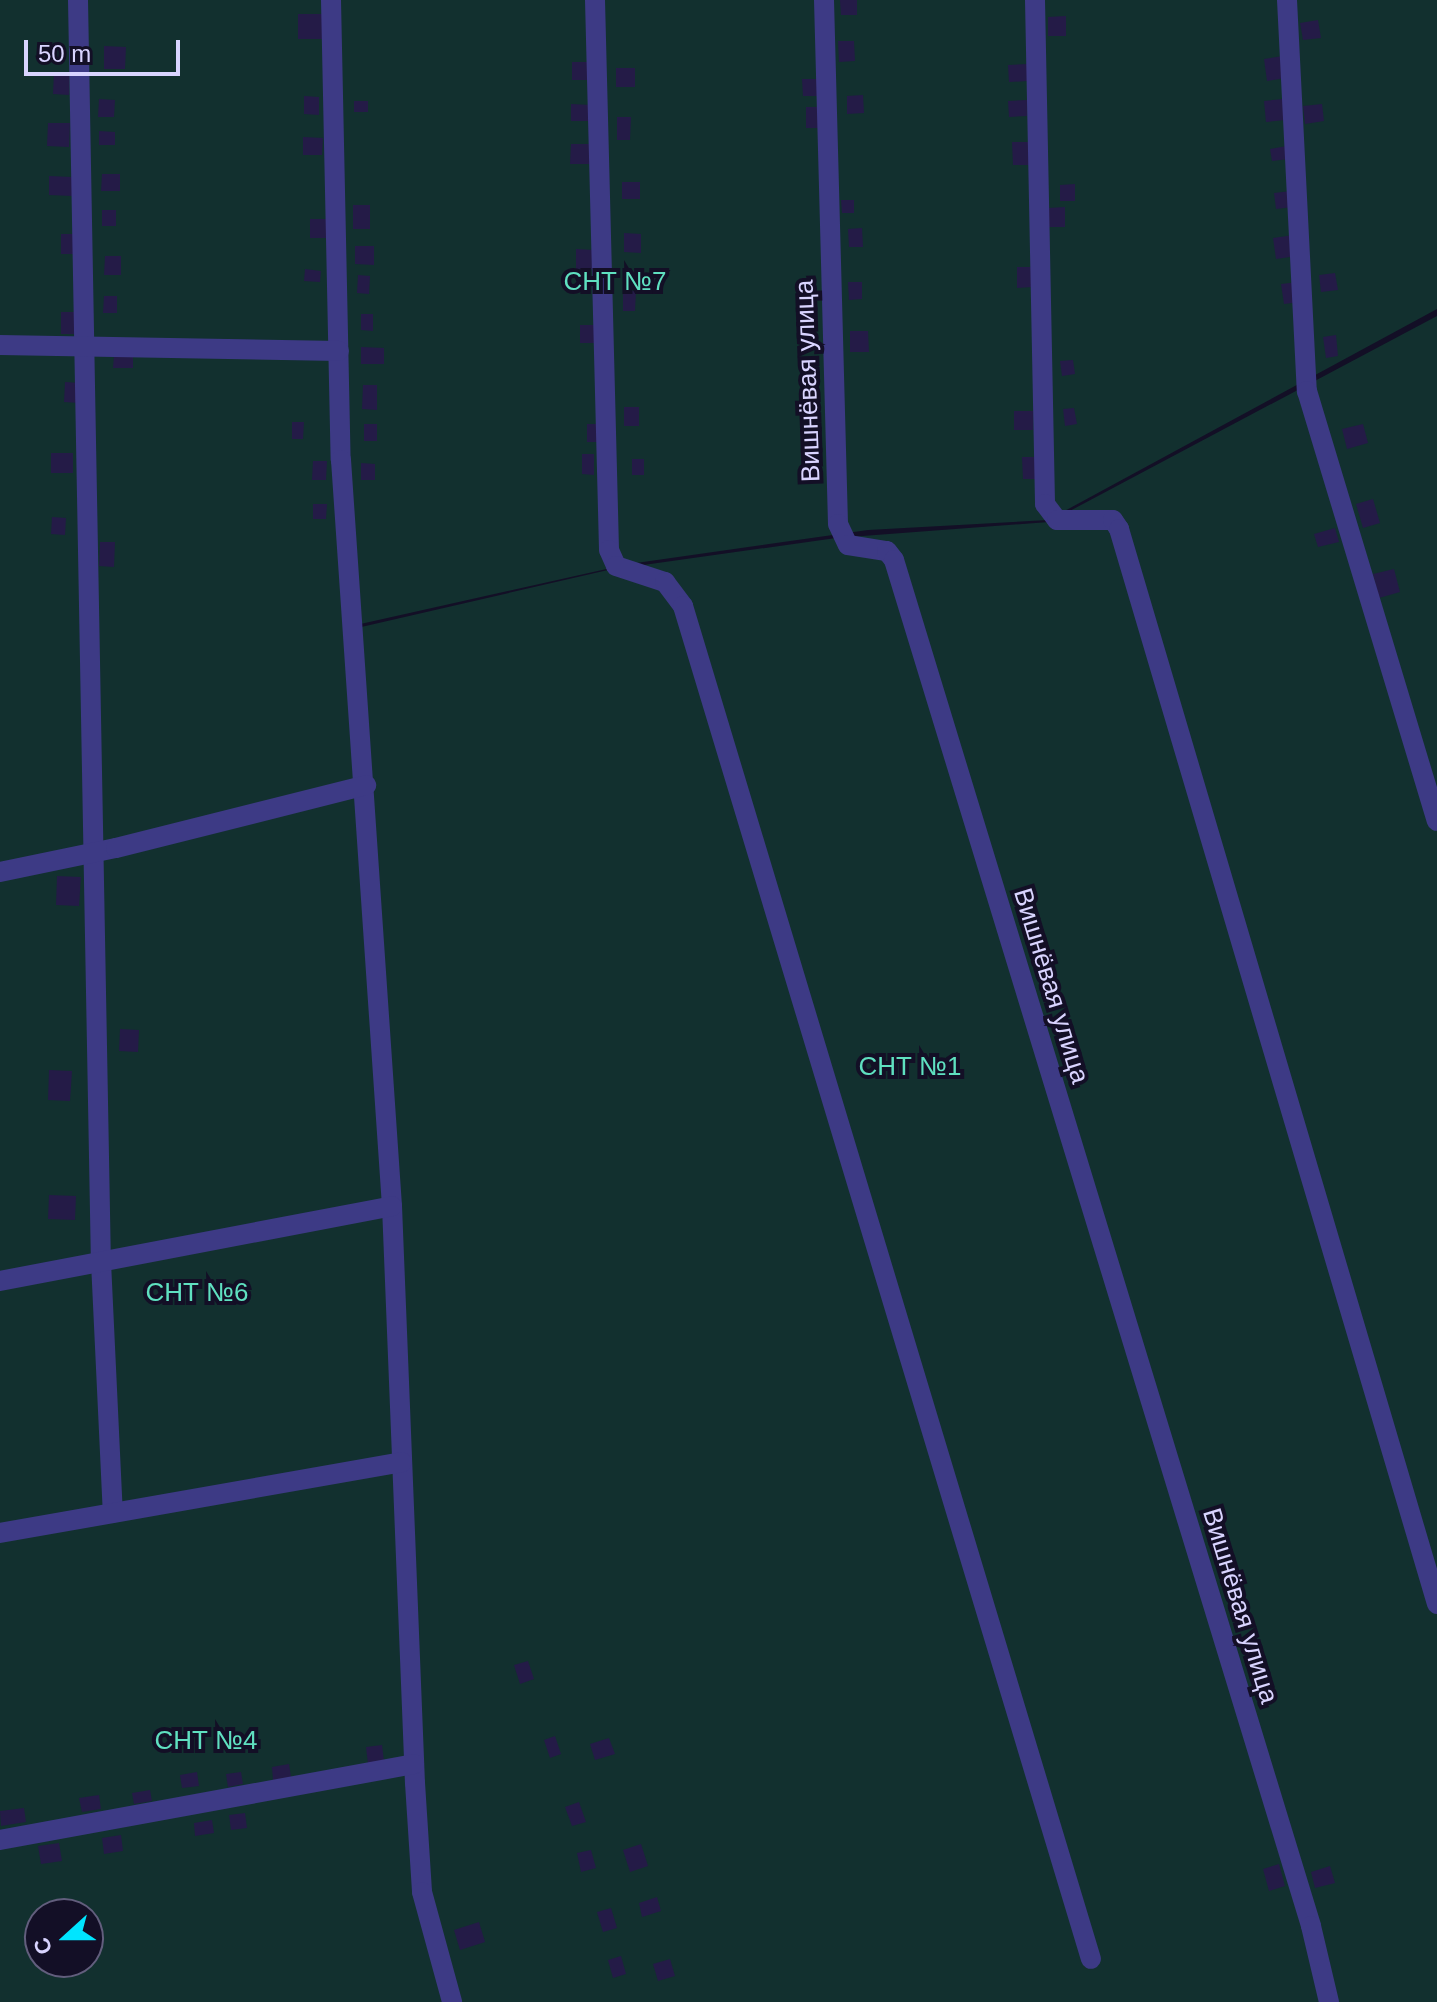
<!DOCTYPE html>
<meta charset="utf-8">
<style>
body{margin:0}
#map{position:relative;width:1437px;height:2002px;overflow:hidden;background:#130f26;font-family:Arial,sans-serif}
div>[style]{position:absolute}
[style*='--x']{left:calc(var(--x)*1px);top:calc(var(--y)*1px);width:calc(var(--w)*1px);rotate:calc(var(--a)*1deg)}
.green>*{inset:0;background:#12302f}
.building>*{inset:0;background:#241b47}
.minor>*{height:20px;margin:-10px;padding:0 10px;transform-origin:10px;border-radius:10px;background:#3d3a85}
span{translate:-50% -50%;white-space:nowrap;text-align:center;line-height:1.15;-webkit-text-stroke:8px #130f26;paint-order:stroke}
.park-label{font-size:26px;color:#5fe0c0}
.street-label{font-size:26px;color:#d9d4ff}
.north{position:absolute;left:24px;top:1898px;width:80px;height:80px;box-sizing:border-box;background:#130f26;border:2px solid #625e7d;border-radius:50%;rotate:249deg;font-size:22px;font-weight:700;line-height:32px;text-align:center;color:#d9d4ff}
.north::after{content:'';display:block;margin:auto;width:28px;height:36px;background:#00e5ff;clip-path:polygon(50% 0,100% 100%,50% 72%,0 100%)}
.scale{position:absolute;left:24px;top:40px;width:156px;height:36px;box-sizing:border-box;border:4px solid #d9d4ff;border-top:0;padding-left:10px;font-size:24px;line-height:28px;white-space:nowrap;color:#d9d4ff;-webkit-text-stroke:6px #130f26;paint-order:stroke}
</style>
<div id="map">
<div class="green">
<div style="clip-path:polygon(evenodd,0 0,1437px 0,1437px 309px,1048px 520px,868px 530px,629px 564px,356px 625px,357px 628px,608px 570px,836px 538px,1049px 522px,1437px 316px,1437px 2002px,0 2002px,0 0,40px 1914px,88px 1914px,88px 1962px,40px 1962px,40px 1914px)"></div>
</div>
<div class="building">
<div style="clip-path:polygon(840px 0,857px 0,857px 15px,841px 15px)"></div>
<div style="clip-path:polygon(298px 14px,322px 14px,322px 39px,298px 39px)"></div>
<div style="clip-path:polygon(1066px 16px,1066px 36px,1048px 36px,1048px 17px)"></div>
<div style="clip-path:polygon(1318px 20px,1321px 38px,1303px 40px,1300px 23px)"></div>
<div style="clip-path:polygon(838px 41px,854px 41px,855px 61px,839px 62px)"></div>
<div style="clip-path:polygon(104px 46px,126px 47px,125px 69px,104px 69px)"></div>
<div style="clip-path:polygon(1283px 56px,1286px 78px,1267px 81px,1264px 59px)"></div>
<div style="clip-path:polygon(572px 62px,589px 62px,589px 80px,572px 80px)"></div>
<div style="clip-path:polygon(1028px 64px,1028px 81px,1009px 82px,1008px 65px)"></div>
<div style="clip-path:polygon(616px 68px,635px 68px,635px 87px,616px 87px)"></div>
<div style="clip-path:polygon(54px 72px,69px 72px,69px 95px,53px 94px)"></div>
<div style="clip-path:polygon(802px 79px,819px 79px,820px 96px,803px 96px)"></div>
<div style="clip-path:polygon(863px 95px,864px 113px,847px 114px,847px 96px)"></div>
<div style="clip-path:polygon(304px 96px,319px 97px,319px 115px,304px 114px)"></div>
<div style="clip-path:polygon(99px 99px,115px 100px,114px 117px,98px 117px)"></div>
<div style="clip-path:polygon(1283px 99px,1286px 120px,1266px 122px,1264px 101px)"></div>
<div style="clip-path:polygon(1027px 100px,1027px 116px,1009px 117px,1008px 101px)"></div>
<div style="clip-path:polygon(354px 101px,368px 101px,368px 112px,354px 112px)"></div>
<div style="clip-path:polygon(571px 104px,591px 105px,590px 121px,571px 121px)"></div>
<div style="clip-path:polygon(1322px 104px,1324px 121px,1305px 124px,1303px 106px)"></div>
<div style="clip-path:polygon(806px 107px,820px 107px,820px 128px,806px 128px)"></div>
<div style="clip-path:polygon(617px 117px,631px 117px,630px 140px,617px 140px)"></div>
<div style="clip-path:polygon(48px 123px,70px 123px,69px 147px,47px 146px)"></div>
<div style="clip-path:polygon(99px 131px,115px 132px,115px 145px,99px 145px)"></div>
<div style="clip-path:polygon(303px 137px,323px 138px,322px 155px,303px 155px)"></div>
<div style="clip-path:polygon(1012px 142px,1030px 142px,1031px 165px,1013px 165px)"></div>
<div style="clip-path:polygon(571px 144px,592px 144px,591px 164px,570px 164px)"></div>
<div style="clip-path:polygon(1287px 146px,1289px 159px,1272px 161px,1270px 149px)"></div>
<div style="clip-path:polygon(102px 174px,120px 174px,120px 191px,101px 191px)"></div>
<div style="clip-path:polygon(49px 176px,72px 177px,72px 196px,49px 195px)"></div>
<div style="clip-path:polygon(622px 182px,640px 182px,640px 199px,622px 199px)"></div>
<div style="clip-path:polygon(1075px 184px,1075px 201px,1060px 201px,1060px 185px)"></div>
<div style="clip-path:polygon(1291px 191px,1293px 207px,1276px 209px,1274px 193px)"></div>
<div style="clip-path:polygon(841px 200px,854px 200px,854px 213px,842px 213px)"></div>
<div style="clip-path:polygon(353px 205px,370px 205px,370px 229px,353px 229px)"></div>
<div style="clip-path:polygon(1065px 207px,1065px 227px,1049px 227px,1048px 208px)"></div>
<div style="clip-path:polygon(102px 210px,116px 210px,116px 226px,102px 226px)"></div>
<div style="clip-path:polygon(310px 219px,326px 219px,326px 238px,310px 238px)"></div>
<div style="clip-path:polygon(862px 228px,863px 247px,849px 247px,848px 229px)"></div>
<div style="clip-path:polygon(624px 233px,641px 234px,641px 253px,624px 252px)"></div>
<div style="clip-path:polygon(61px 234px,78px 234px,78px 254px,61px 254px)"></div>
<div style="clip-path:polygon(1294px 235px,1297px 256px,1276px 259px,1273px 238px)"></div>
<div style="clip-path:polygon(355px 246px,374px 246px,374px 265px,355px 264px)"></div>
<div style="clip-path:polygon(576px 249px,595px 250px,595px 269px,576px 269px)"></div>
<div style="clip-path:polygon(105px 256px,121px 256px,121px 275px,104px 275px)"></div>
<div style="clip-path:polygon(1017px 267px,1032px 267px,1032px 287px,1017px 288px)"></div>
<div style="clip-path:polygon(305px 269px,321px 271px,320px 282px,304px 281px)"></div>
<div style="clip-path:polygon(1335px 273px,1338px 290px,1321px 292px,1319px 275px)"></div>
<div style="clip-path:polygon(358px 275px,370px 276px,369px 294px,357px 293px)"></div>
<div style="clip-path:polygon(848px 282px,862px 282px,862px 299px,849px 300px)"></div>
<div style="clip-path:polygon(1299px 282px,1301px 302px,1284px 304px,1281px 284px)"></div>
<div style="clip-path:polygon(623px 291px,636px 291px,635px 311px,623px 311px)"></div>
<div style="clip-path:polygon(104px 296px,117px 296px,117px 313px,103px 313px)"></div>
<div style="clip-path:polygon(61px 312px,78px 312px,77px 334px,61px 334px)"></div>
<div style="clip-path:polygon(361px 314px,373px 314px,373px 331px,361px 330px)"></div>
<div style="clip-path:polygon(580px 325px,595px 325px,595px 343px,580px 343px)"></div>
<div style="clip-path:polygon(850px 331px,868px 331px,869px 352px,850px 352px)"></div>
<div style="clip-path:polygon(1336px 335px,1338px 356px,1326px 358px,1323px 337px)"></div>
<div style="clip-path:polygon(361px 347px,384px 348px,384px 364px,361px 364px)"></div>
<div style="clip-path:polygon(114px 355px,133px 356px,133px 368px,113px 368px)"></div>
<div style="clip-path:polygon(1073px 360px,1075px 374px,1062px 376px,1060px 361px)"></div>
<div style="clip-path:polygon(65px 382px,80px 383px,79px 403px,64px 402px)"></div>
<div style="clip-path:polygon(363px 385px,377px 385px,377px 410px,362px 409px)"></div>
<div style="clip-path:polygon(624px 407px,639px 407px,639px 426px,624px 426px)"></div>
<div style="clip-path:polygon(1074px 408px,1077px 424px,1065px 426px,1063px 409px)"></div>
<div style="clip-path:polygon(1014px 411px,1033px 411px,1033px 430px,1014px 430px)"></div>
<div style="clip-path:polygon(292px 422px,304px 422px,303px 439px,292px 439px)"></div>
<div style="clip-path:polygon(364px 424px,377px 424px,377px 441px,364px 441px)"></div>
<div style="clip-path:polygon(587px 424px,604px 424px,604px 442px,587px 442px)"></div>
<div style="clip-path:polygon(1363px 424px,1368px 443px,1347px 449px,1342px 429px)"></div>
<div style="clip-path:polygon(51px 453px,73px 453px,73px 473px,51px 473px)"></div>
<div style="clip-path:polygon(582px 454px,594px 454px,594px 475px,582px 474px)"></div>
<div style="clip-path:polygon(1022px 457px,1035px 457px,1035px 479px,1023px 479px)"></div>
<div style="clip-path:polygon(632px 459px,644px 459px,644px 475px,632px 475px)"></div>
<div style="clip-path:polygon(313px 461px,327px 461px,326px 480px,312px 480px)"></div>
<div style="clip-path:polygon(361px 463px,375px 464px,375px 480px,361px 480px)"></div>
<div style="clip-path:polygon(1373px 499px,1380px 523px,1363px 528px,1356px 504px)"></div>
<div style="clip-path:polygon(313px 504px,327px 504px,326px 519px,313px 519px)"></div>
<div style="clip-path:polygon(52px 517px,66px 518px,65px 535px,51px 534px)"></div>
<div style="clip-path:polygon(1335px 528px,1339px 542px,1318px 547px,1314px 534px)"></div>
<div style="clip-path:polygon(100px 542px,115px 542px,114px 567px,99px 566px)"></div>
<div style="clip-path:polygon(1394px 569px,1400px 592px,1379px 598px,1373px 574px)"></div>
<div style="clip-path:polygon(57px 876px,81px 877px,79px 906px,56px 905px)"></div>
<div style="clip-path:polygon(120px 1029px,139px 1030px,138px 1052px,119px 1051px)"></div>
<div style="clip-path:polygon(49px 1070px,72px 1071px,70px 1101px,48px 1100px)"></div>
<div style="clip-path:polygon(49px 1195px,76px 1196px,75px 1220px,48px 1219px)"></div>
<div style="clip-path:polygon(528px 1661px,534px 1679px,520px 1684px,514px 1665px)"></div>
<div style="clip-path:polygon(555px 1736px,561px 1754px,550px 1758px,544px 1740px)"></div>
<div style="clip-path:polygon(609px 1738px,615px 1754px,595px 1760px,590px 1744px)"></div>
<div style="clip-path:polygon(382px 1745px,384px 1761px,368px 1764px,366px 1747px)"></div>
<div style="clip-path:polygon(289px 1764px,291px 1777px,273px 1780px,272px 1767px)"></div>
<div style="clip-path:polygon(197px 1772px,199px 1786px,182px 1788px,180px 1775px)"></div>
<div style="clip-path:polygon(241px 1772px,243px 1784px,228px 1787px,226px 1774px)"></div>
<div style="clip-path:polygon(150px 1790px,152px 1801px,134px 1804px,132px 1793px)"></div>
<div style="clip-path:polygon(99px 1795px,101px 1809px,82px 1812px,79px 1798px)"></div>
<div style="clip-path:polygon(579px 1802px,586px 1822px,572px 1826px,565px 1807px)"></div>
<div style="clip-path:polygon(24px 1808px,26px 1822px,1px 1826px,0 1811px)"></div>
<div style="clip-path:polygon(245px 1813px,247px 1828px,231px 1830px,229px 1815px)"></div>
<div style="clip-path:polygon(212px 1820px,214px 1833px,195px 1836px,194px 1823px)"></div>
<div style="clip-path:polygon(121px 1835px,123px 1851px,104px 1854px,102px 1838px)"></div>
<div style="clip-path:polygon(59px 1843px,62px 1861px,41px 1864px,38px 1846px)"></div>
<div style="clip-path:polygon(641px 1844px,648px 1866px,630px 1872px,623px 1850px)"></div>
<div style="clip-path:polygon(591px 1850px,596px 1868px,581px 1872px,577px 1853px)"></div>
<div style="clip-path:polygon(1279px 1864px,1285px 1886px,1269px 1891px,1263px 1869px)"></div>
<div style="clip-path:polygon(1330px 1866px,1335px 1883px,1315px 1888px,1311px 1872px)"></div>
<div style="clip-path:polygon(657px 1897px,661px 1911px,642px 1917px,639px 1903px)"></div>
<div style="clip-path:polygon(611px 1908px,617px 1928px,603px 1932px,597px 1912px)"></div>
<div style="clip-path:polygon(479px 1922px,485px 1942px,460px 1950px,454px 1930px)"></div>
<div style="clip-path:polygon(621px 1956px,626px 1974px,613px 1978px,608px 1960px)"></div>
<div style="clip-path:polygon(670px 1959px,675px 1976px,658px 1981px,653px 1964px)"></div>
</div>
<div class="minor">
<div style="--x:78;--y:0;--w:1262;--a:88.96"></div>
<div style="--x:101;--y:1262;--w:251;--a:87.3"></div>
<div style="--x:331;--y:0;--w:460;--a:88.8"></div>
<div style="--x:341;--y:460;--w:748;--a:86.09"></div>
<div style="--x:392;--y:1206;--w:577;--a:87.72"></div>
<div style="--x:415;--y:1783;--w:109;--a:86.3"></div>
<div style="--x:422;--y:1892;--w:114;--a:74.7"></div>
<div style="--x:595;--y:0;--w:550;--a:88.54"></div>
<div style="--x:609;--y:550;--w:17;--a:66"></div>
<div style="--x:616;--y:566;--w:52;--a:18.1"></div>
<div style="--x:665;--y:582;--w:30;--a:53"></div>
<div style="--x:683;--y:606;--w:1413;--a:73.22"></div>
<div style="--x:824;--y:0;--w:524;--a:88.47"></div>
<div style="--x:838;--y:524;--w:23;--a:65"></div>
<div style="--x:848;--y:545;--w:39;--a:9"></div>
<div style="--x:887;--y:551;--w:11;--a:52"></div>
<div style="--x:894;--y:560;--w:1428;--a:73.02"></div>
<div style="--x:1311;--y:1926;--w:78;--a:76.7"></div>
<div style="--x:1035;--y:0;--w:504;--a:88.86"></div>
<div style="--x:1045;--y:504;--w:20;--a:53"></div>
<div style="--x:1057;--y:520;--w:56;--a:0"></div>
<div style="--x:1113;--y:520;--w:11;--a:56"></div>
<div style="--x:1119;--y:529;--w:1121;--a:73.52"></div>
<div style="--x:1287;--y:0;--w:392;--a:87.1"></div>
<div style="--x:1307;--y:391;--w:449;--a:73.2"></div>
<div style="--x:0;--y:345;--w:339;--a:1"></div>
<div style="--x:0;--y:872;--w:118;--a:-11.7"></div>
<div style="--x:116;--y:848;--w:258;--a:-14.1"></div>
<div style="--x:0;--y:1281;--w:399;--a:-10.8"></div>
<div style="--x:0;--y:1533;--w:408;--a:-10"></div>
<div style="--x:0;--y:1840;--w:421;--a:-10.4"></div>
</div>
<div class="park-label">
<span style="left:615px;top:282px">СНТ №7</span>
<span style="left:910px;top:1067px">СНТ №1</span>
<span style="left:197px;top:1293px">СНТ №6</span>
<span style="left:206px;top:1741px">СНТ №4</span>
</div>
<div class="street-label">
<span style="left:808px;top:381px;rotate:-92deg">Вишнёвая улица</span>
<span style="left:1051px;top:986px;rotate:73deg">Вишнёвая улица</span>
<span style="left:1240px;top:1606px;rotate:73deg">Вишнёвая улица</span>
</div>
<div class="north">С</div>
<div class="scale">50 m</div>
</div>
